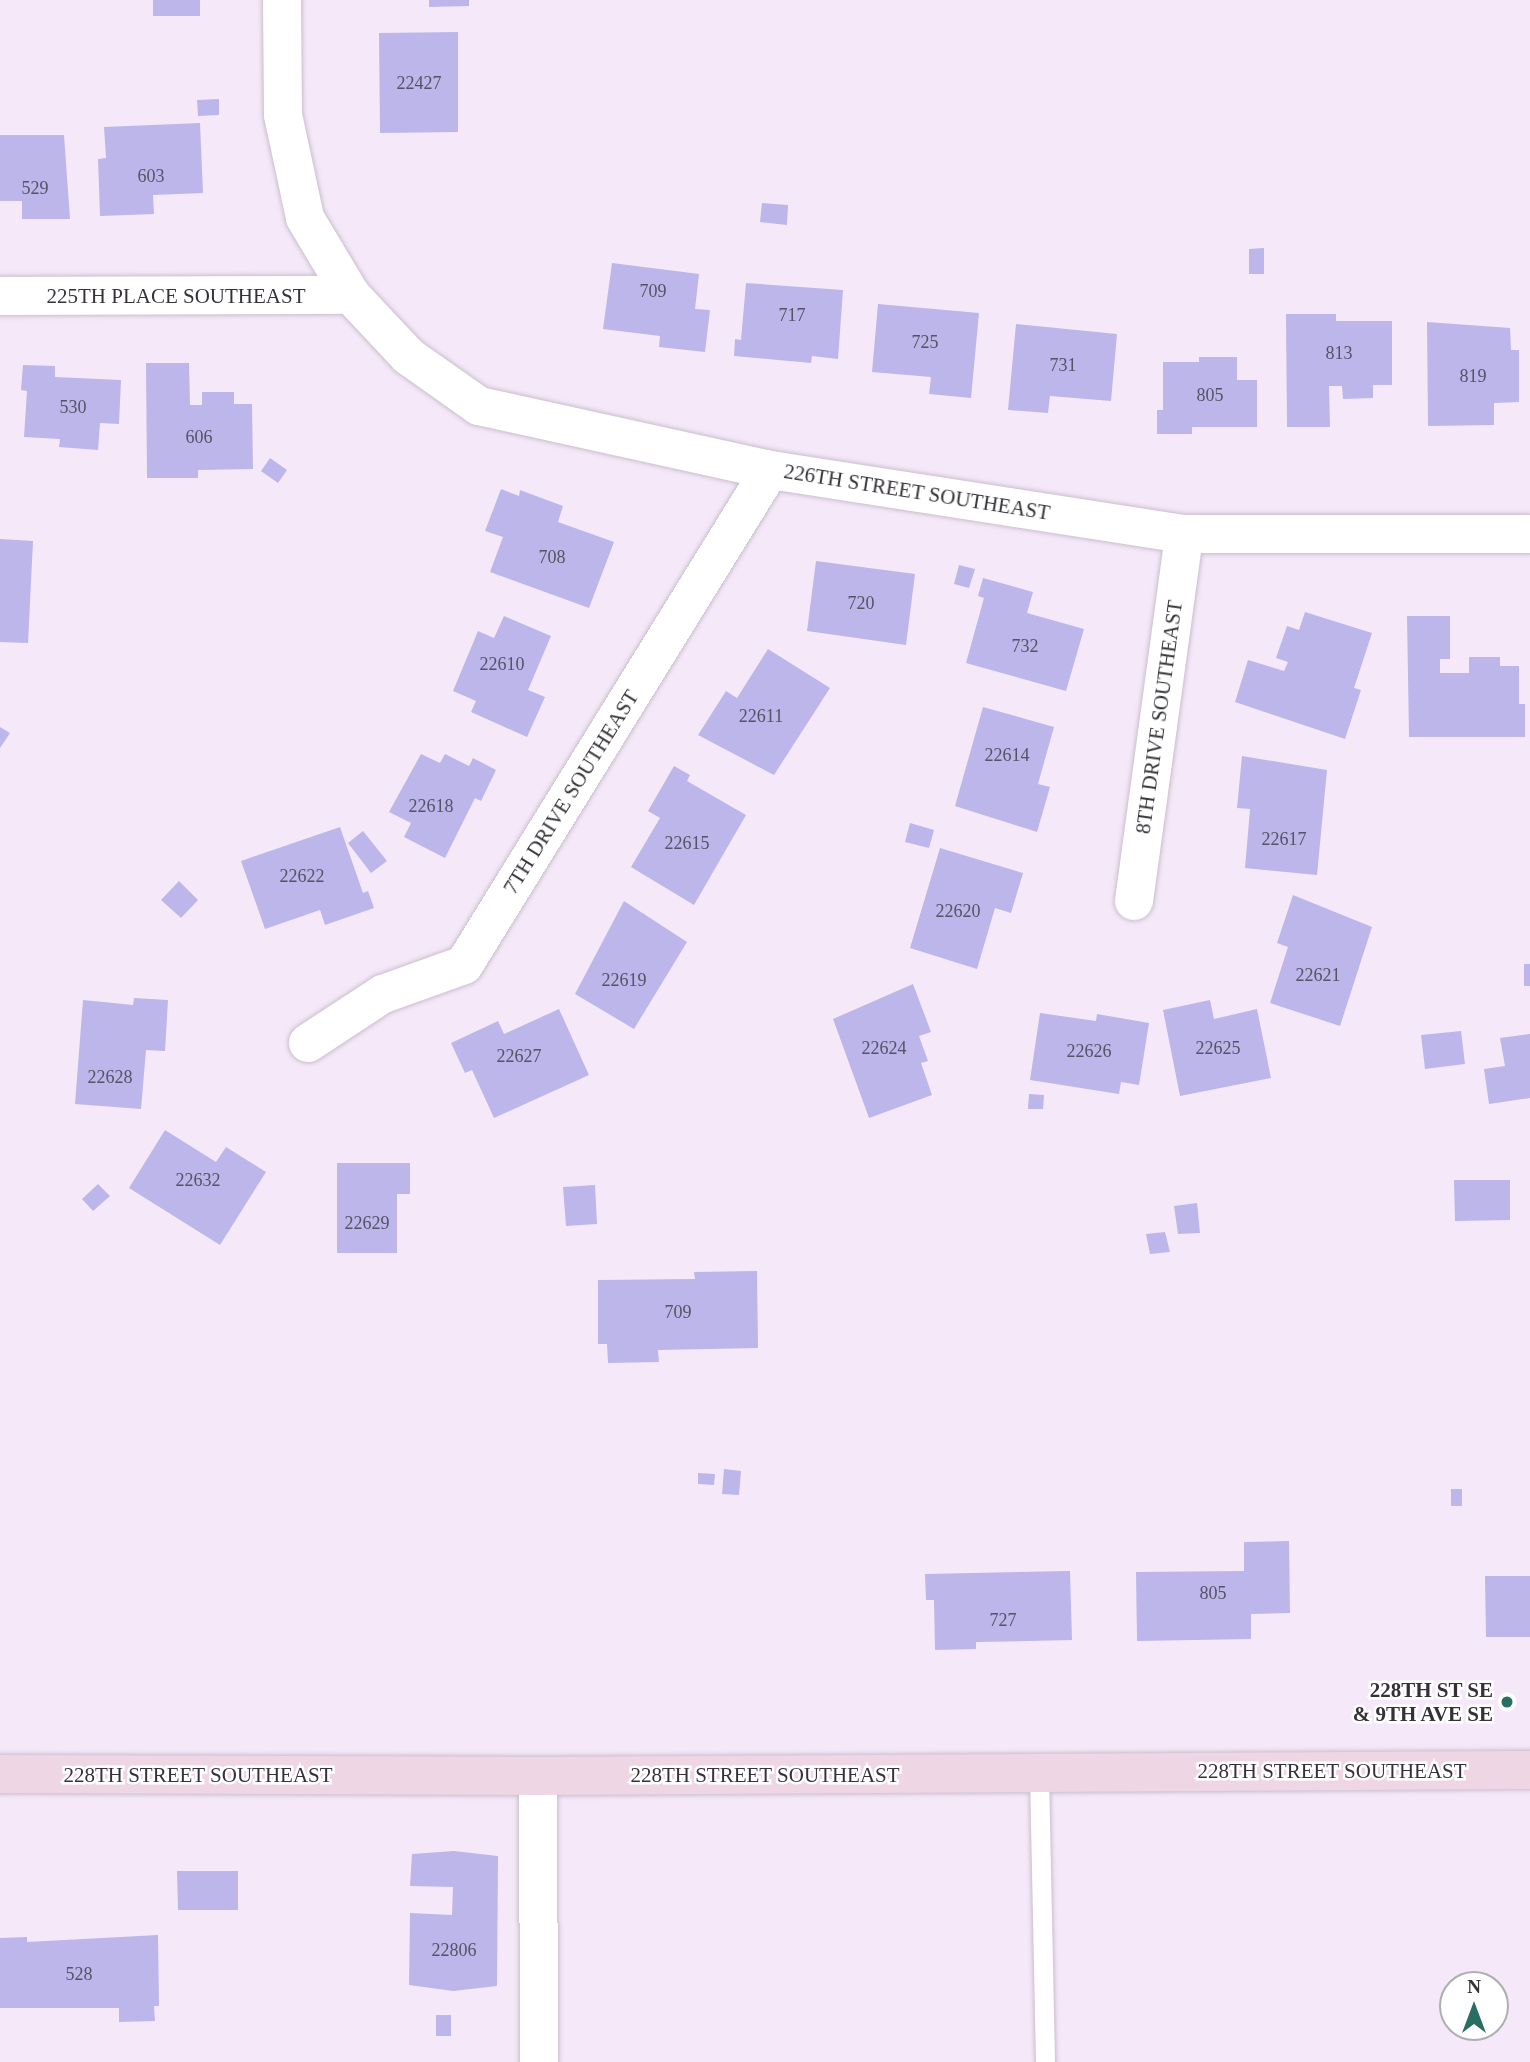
<!DOCTYPE html>
<style>
body{margin:0}
#map{position:relative;width:1530px;height:2062px;overflow:hidden;background:#f5e9f9;font-family:"Times New Roman",serif}
div>[style]{position:absolute}
[style*='--x']{left:calc(var(--x)*1px);top:calc(var(--y)*1px);width:calc(var(--w)*1px);rotate:calc(var(--a)*1deg)}
.building>*{inset:0;background:#bcb6ea}
.roads{filter:drop-shadow(0 0 2px #cabecd) drop-shadow(0 0 2px #cabecd)}
.service>*{height:19px;margin:-9.5px;padding:0 9.5px;transform-origin:9.5px;border-radius:9.5px;background:#fff}
.minor>*{height:38px;margin:-19px;padding:0 19px;transform-origin:19px;border-radius:19px;background:#fff}
.secondary>*{height:38px;margin:-19px;padding:0 19px;transform-origin:19px;border-radius:19px;background:#efd6e5}
.dots>*{width:19px;height:19px;translate:-50% -50%;box-sizing:border-box;border:4px solid #fff;border-radius:50%}
span{translate:-50% -50%;white-space:nowrap;text-align:center;line-height:1.15;-webkit-text-stroke:5px #fff;paint-order:stroke}
.number-label{font-size:18px;color:#575264}
.number-label span{-webkit-text-stroke-width:0}
.street-label{font-size:21px;color:#353137}
.poi-label{font-size:21px;color:#353137;font-weight:700}
.right{translate:-100% -50%;text-align:right}
.north{position:absolute;left:1439px;top:1971px;width:70px;height:70px;box-sizing:border-box;background:#fff;border:2px solid #aeadaf;border-radius:50%;rotate:0deg;font-size:19px;font-weight:700;line-height:28px;text-align:center;color:#353137}
.north::after{content:'';display:block;margin:auto;width:24px;height:32px;background:#286e62;clip-path:polygon(50% 0,100% 100%,50% 72%,0 100%)}
</style>
<div id="map">
<div class="building">
<div style="clip-path:polygon(153px 0,200px 0,200px 16px,153px 16px)"></div>
<div style="clip-path:polygon(429px 0,469px 0,469px 6px,429px 7px)"></div>
<div style="clip-path:polygon(458px 32px,458px 132px,380px 133px,379px 33px)"></div>
<div style="clip-path:polygon(219px 99px,219px 115px,198px 116px,197px 100px)"></div>
<div style="clip-path:polygon(200px 123px,203px 193px,153px 195px,154px 214px,100px 216px,98px 159px,106px 158px,104px 127px)"></div>
<div style="clip-path:polygon(0 135px,64px 135px,70px 219px,22px 219px,22px 201px,0 201px)"></div>
<div style="clip-path:polygon(762px 203px,788px 205px,787px 225px,760px 222px)"></div>
<div style="clip-path:polygon(1264px 248px,1264px 274px,1249px 274px,1249px 249px)"></div>
<div style="clip-path:polygon(612px 263px,699px 274px,695px 309px,710px 310px,705px 352px,659px 347px,660px 336px,603px 329px)"></div>
<div style="clip-path:polygon(746px 283px,843px 290px,838px 359px,812px 356px,811px 363px,734px 356px,735px 339px,741px 340px)"></div>
<div style="clip-path:polygon(878px 304px,979px 313px,971px 398px,929px 394px,931px 377px,872px 372px)"></div>
<div style="clip-path:polygon(1286px 314px,1336px 314px,1336px 321px,1392px 321px,1392px 385px,1373px 385px,1373px 398px,1343px 399px,1342px 386px,1329px 386px,1330px 427px,1287px 427px)"></div>
<div style="clip-path:polygon(1427px 322px,1510px 328px,1511px 350px,1519px 350px,1519px 402px,1494px 403px,1494px 425px,1428px 426px)"></div>
<div style="clip-path:polygon(1016px 324px,1117px 334px,1111px 401px,1050px 396px,1048px 413px,1008px 410px)"></div>
<div style="clip-path:polygon(1199px 357px,1237px 357px,1237px 380px,1257px 380px,1257px 427px,1192px 427px,1192px 434px,1157px 434px,1157px 410px,1163px 410px,1163px 362px,1199px 362px)"></div>
<div style="clip-path:polygon(146px 363px,189px 363px,190px 405px,202px 405px,202px 392px,234px 392px,234px 404px,252px 404px,253px 469px,198px 470px,198px 478px,147px 478px)"></div>
<div style="clip-path:polygon(23px 365px,55px 366px,55px 377px,121px 380px,119px 424px,100px 423px,98px 450px,59px 447px,60px 439px,24px 437px,27px 391px,21px 390px)"></div>
<div style="clip-path:polygon(270px 458px,287px 470px,278px 483px,261px 471px)"></div>
<div style="clip-path:polygon(501px 489px,519px 496px,520px 490px,563px 506px,558px 522px,614px 542px,589px 608px,490px 572px,503px 537px,485px 531px)"></div>
<div style="clip-path:polygon(0 539px,33px 541px,28px 643px,0 642px)"></div>
<div style="clip-path:polygon(816px 561px,915px 574px,906px 645px,807px 631px)"></div>
<div style="clip-path:polygon(959px 565px,975px 569px,969px 588px,954px 584px)"></div>
<div style="clip-path:polygon(983px 578px,1033px 592px,1027px 613px,1084px 629px,1066px 691px,966px 663px,984px 598px,978px 596px)"></div>
<div style="clip-path:polygon(1305px 612px,1372px 633px,1354px 688px,1361px 690px,1345px 739px,1235px 702px,1248px 660px,1284px 671px,1288px 662px,1276px 658px,1287px 626px,1299px 630px)"></div>
<div style="clip-path:polygon(504px 616px,551px 636px,528px 690px,545px 697px,527px 737px,471px 712px,476px 701px,453px 691px,478px 631px,494px 638px)"></div>
<div style="clip-path:polygon(1407px 616px,1450px 616px,1450px 659px,1440px 659px,1440px 673px,1469px 673px,1469px 657px,1500px 657px,1500px 666px,1519px 666px,1519px 704px,1525px 704px,1525px 737px,1409px 737px)"></div>
<div style="clip-path:polygon(768px 649px,830px 688px,774px 775px,698px 735px,726px 691px,737px 698px)"></div>
<div style="clip-path:polygon(983px 707px,1054px 727px,1038px 784px,1050px 787px,1037px 832px,955px 806px)"></div>
<div style="clip-path:polygon(0 727px,10px 733px,0 748px)"></div>
<div style="clip-path:polygon(421px 754px,440px 763px,445px 754px,469px 766px,473px 758px,496px 770px,481px 801px,475px 798px,445px 858px,404px 837px,411px 823px,389px 812px)"></div>
<div style="clip-path:polygon(1242px 756px,1327px 770px,1317px 875px,1245px 868px,1250px 809px,1237px 808px)"></div>
<div style="clip-path:polygon(674px 766px,690px 775px,687px 781px,746px 815px,694px 905px,631px 867px,660px 818px,648px 811px)"></div>
<div style="clip-path:polygon(910px 823px,934px 830px,929px 848px,905px 842px)"></div>
<div style="clip-path:polygon(340px 827px,363px 893px,368px 891px,374px 908px,325px 925px,320px 910px,265px 929px,241px 861px)"></div>
<div style="clip-path:polygon(363px 831px,387px 861px,371px 873px,348px 843px)"></div>
<div style="clip-path:polygon(940px 848px,1023px 873px,1011px 913px,995px 908px,977px 969px,910px 948px)"></div>
<div style="clip-path:polygon(179px 881px,198px 900px,181px 918px,161px 900px)"></div>
<div style="clip-path:polygon(1293px 895px,1372px 927px,1340px 1026px,1270px 1003px,1288px 947px,1277px 943px)"></div>
<div style="clip-path:polygon(624px 901px,687px 942px,634px 1029px,575px 994px)"></div>
<div style="clip-path:polygon(1524px 964px,1530px 964px,1530px 986px,1524px 986px)"></div>
<div style="clip-path:polygon(913px 984px,931px 1032px,919px 1036px,928px 1061px,921px 1063px,932px 1095px,869px 1118px,833px 1019px)"></div>
<div style="clip-path:polygon(134px 998px,168px 1000px,165px 1051px,146px 1050px,141px 1109px,75px 1104px,83px 1000px,133px 1005px)"></div>
<div style="clip-path:polygon(1210px 1000px,1214px 1019px,1257px 1009px,1271px 1078px,1180px 1096px,1163px 1010px)"></div>
<div style="clip-path:polygon(559px 1009px,589px 1075px,494px 1118px,472px 1070px,465px 1073px,451px 1043px,498px 1021px,504px 1034px)"></div>
<div style="clip-path:polygon(1040px 1013px,1096px 1021px,1097px 1014px,1149px 1023px,1139px 1085px,1121px 1082px,1119px 1094px,1030px 1080px)"></div>
<div style="clip-path:polygon(1461px 1031px,1465px 1064px,1425px 1069px,1421px 1035px)"></div>
<div style="clip-path:polygon(1530px 1034px,1530px 1098px,1489px 1104px,1484px 1069px,1505px 1066px,1500px 1038px)"></div>
<div style="clip-path:polygon(1029px 1094px,1044px 1095px,1043px 1109px,1028px 1109px)"></div>
<div style="clip-path:polygon(165px 1130px,216px 1162px,226px 1147px,266px 1172px,220px 1245px,129px 1188px)"></div>
<div style="clip-path:polygon(337px 1163px,410px 1163px,410px 1194px,397px 1194px,397px 1253px,337px 1253px)"></div>
<div style="clip-path:polygon(1454px 1180px,1510px 1180px,1510px 1220px,1455px 1221px)"></div>
<div style="clip-path:polygon(98px 1184px,110px 1196px,93px 1211px,82px 1199px)"></div>
<div style="clip-path:polygon(595px 1185px,597px 1224px,566px 1226px,563px 1187px)"></div>
<div style="clip-path:polygon(1197px 1203px,1200px 1233px,1178px 1234px,1174px 1206px)"></div>
<div style="clip-path:polygon(1165px 1232px,1170px 1252px,1150px 1254px,1146px 1234px)"></div>
<div style="clip-path:polygon(757px 1271px,758px 1348px,658px 1350px,659px 1362px,608px 1363px,607px 1344px,598px 1344px,598px 1280px,695px 1279px,694px 1272px)"></div>
<div style="clip-path:polygon(724px 1469px,741px 1471px,739px 1495px,722px 1494px)"></div>
<div style="clip-path:polygon(698px 1473px,715px 1474px,714px 1485px,698px 1484px)"></div>
<div style="clip-path:polygon(1451px 1489px,1462px 1489px,1462px 1506px,1451px 1506px)"></div>
<div style="clip-path:polygon(1289px 1541px,1290px 1613px,1251px 1614px,1251px 1639px,1137px 1641px,1136px 1572px,1244px 1571px,1244px 1542px)"></div>
<div style="clip-path:polygon(1070px 1571px,1072px 1640px,976px 1642px,976px 1649px,935px 1650px,934px 1600px,926px 1600px,925px 1574px)"></div>
<div style="clip-path:polygon(1485px 1576px,1530px 1576px,1530px 1637px,1486px 1637px)"></div>
<div style="clip-path:polygon(454px 1851px,498px 1856px,497px 1986px,453px 1991px,409px 1985px,410px 1913px,452px 1915px,453px 1887px,410px 1886px,412px 1854px)"></div>
<div style="clip-path:polygon(177px 1871px,238px 1871px,238px 1910px,178px 1910px)"></div>
<div style="clip-path:polygon(158px 1935px,159px 2006px,154px 2006px,155px 2021px,119px 2022px,119px 2008px,0 2008px,0 1938px,27px 1937px,27px 1942px)"></div>
<div style="clip-path:polygon(436px 2015px,451px 2015px,451px 2036px,436px 2036px)"></div>
</div>
<div class="roads">
<div class="service">
<div style="--x:1039;--y:1774;--w:288;--a:88.8"></div>
</div>
<div class="minor">
<div style="--x:282;--y:0;--w:115;--a:89.5"></div>
<div style="--x:283;--y:115;--w:105;--a:77.9"></div>
<div style="--x:305;--y:218;--w:90;--a:59.1"></div>
<div style="--x:351;--y:295;--w:83;--a:46.9"></div>
<div style="--x:408;--y:356;--w:87;--a:35.2"></div>
<div style="--x:479;--y:406;--w:298;--a:12.4"></div>
<div style="--x:770;--y:470;--w:419;--a:8.8"></div>
<div style="--x:1184;--y:534;--w:346;--a:0"></div>
<div style="--x:0;--y:296;--w:351;--a:-0.2"></div>
<div style="--x:1134;--y:901;--w:370;--a:-82.2"></div>
<div style="--x:308;--y:1043;--w:90;--a:-33.2"></div>
<div style="--x:383;--y:994;--w:86;--a:-19.7"></div>
<div style="--x:464;--y:965;--w:582;--a:-58.28"></div>
<div style="--x:538;--y:1776;--w:286;--a:89.8"></div>
</div>
<div class="secondary">
<div style="--x:0;--y:1774;--w:538;--a:0.21"></div>
<div style="--x:538;--y:1776;--w:992;--a:-0.35"></div>
</div>
</div>
<div class="dots">
<div style="left:1507px;top:1702px;background:#286e62"></div>
</div>
<div class="number-label">
<span style="left:419px;top:83px">22427</span>
<span style="left:151px;top:176px">603</span>
<span style="left:35px;top:188px">529</span>
<span style="left:653px;top:291px">709</span>
<span style="left:792px;top:315px">717</span>
<span style="left:925px;top:342px">725</span>
<span style="left:1339px;top:353px">813</span>
<span style="left:1063px;top:365px">731</span>
<span style="left:1473px;top:376px">819</span>
<span style="left:1210px;top:395px">805</span>
<span style="left:73px;top:407px">530</span>
<span style="left:199px;top:437px">606</span>
<span style="left:552px;top:557px">708</span>
<span style="left:861px;top:603px">720</span>
<span style="left:1025px;top:646px">732</span>
<span style="left:502px;top:664px">22610</span>
<span style="left:761px;top:716px">22611</span>
<span style="left:1007px;top:755px">22614</span>
<span style="left:431px;top:806px">22618</span>
<span style="left:1284px;top:839px">22617</span>
<span style="left:687px;top:843px">22615</span>
<span style="left:302px;top:876px">22622</span>
<span style="left:958px;top:911px">22620</span>
<span style="left:1318px;top:975px">22621</span>
<span style="left:624px;top:980px">22619</span>
<span style="left:884px;top:1048px">22624</span>
<span style="left:1218px;top:1048px">22625</span>
<span style="left:1089px;top:1051px">22626</span>
<span style="left:519px;top:1056px">22627</span>
<span style="left:110px;top:1077px">22628</span>
<span style="left:198px;top:1180px">22632</span>
<span style="left:367px;top:1223px">22629</span>
<span style="left:678px;top:1312px">709</span>
<span style="left:1213px;top:1593px">805</span>
<span style="left:1003px;top:1620px">727</span>
<span style="left:454px;top:1950px">22806</span>
<span style="left:79px;top:1974px">528</span>
</div>
<div class="street-label">
<span style="left:176px;top:296px">225TH PLACE SOUTHEAST</span>
<span style="left:917px;top:492px;rotate:9deg">226TH STREET SOUTHEAST</span>
<span style="left:1159px;top:717px;rotate:-82deg">8TH DRIVE SOUTHEAST</span>
<span style="left:571px;top:792px;rotate:-58deg">7TH DRIVE SOUTHEAST</span>
<span style="left:1332px;top:1771px">228TH STREET SOUTHEAST</span>
<span style="left:198px;top:1775px">228TH STREET SOUTHEAST</span>
<span style="left:765px;top:1775px">228TH STREET SOUTHEAST</span>
</div>
<div class="poi-label">
<span class="right" style="left:1493px;top:1702px">228TH ST SE<br>&amp; 9TH AVE SE</span>
</div>
<div class="north">N</div>
</div>
